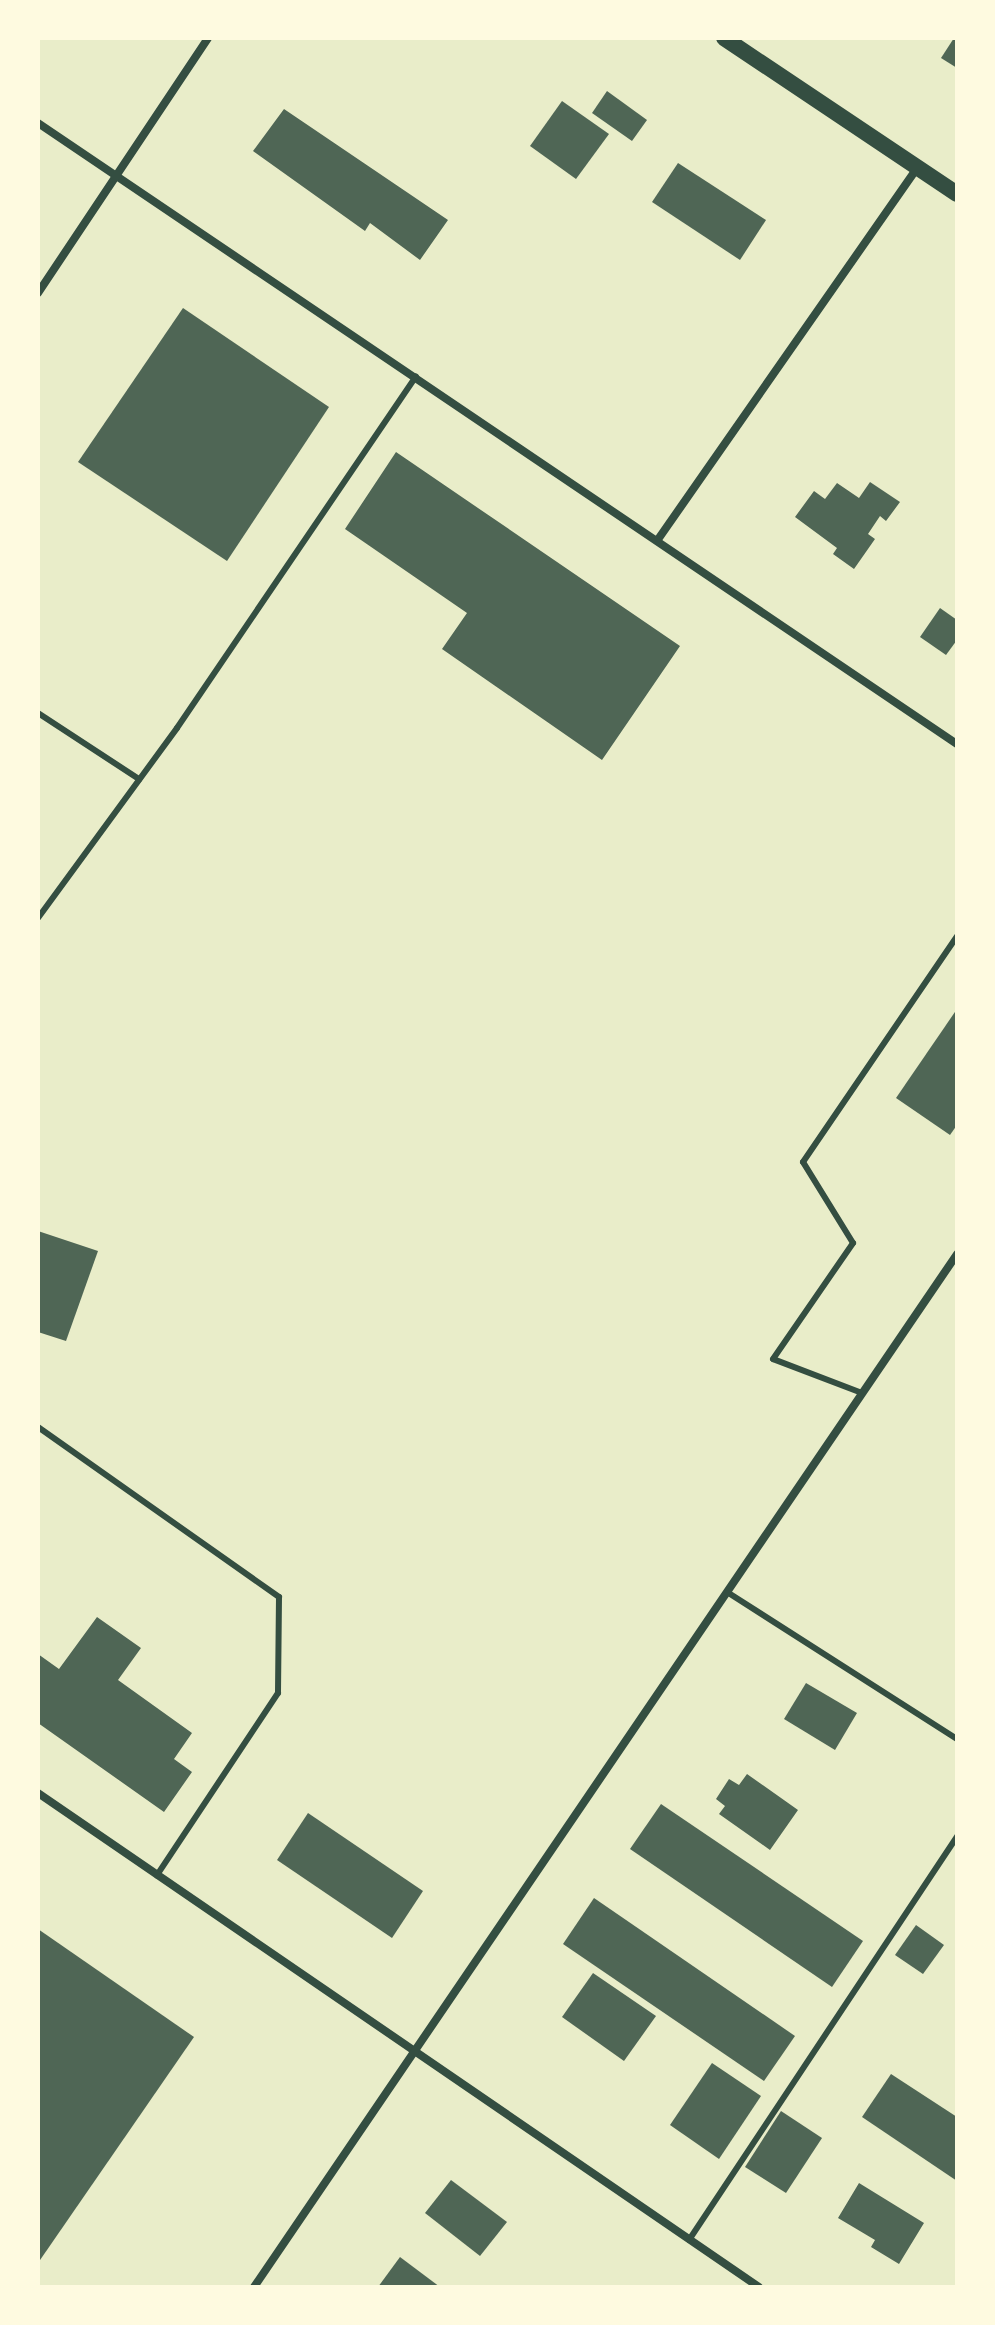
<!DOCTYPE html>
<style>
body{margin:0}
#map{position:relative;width:995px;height:2325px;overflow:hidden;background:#e9edc9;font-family:Spectral,serif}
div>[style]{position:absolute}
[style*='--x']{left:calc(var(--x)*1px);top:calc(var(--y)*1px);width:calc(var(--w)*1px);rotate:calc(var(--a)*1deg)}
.building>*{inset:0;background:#4f6655}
.service>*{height:6px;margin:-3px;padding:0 3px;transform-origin:3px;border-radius:3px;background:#344e41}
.minor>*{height:8px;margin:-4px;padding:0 4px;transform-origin:4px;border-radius:4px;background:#344e41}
.secondary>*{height:16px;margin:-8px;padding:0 8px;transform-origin:8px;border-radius:8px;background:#344e41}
span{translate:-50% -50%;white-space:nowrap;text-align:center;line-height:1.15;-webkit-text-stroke:8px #fefae0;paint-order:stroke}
.frame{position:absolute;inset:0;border:40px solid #fefae0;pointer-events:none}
</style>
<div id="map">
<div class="building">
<div style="clip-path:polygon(954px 38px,957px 38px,957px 68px,941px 58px)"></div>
<div style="clip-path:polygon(607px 91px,647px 120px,632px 141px,592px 113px)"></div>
<div style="clip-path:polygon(562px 101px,609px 134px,576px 179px,530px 146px)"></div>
<div style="clip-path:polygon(284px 109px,448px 220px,420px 260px,370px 223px,365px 231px,253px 151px)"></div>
<div style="clip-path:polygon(678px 163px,766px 220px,740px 260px,652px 202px)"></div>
<div style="clip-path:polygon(183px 308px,329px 407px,227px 561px,78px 462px)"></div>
<div style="clip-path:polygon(396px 452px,680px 646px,602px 760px,442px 649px,467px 613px,345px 529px)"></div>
<div style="clip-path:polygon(870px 482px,900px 502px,886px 521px,880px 516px,868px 534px,875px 539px,854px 569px,833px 554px,837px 548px,795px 517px,814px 491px,825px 499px,837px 483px,859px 498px)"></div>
<div style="clip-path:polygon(940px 608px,957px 620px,957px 640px,946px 655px,920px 637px)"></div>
<div style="clip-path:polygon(957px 1009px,957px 1125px,950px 1135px,896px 1098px)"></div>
<div style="clip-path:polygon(38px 1231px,98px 1251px,66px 1341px,38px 1332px)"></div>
<div style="clip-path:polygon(97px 1617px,141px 1648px,118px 1680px,192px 1733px,174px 1759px,192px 1772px,164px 1812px,38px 1723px,38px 1654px,59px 1669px)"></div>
<div style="clip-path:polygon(806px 1683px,857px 1713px,835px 1750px,784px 1719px)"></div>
<div style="clip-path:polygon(747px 1774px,798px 1810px,770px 1850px,719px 1814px,725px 1806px,716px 1799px,729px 1779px,739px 1785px)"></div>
<div style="clip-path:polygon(661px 1804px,863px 1941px,832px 1987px,630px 1849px)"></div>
<div style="clip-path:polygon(308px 1813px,423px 1891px,392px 1938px,277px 1860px)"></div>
<div style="clip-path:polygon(594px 1898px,795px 2036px,764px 2081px,563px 1944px)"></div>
<div style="clip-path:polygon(916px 1925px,944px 1945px,923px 1974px,895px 1955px)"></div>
<div style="clip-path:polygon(38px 1929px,194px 2037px,38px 2263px)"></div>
<div style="clip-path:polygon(593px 1973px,656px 2016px,624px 2061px,562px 2017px)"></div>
<div style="clip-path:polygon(712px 2063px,761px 2096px,719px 2159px,670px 2125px)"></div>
<div style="clip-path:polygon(891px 2074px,957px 2117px,957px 2181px,862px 2117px)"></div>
<div style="clip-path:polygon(781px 2111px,822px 2138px,786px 2193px,745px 2167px)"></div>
<div style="clip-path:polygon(451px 2180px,507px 2222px,480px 2256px,425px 2213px)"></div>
<div style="clip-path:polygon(859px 2183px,924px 2223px,899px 2264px,871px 2247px,875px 2240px,838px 2218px)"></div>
<div style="clip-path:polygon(400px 2257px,440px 2287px,378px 2287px)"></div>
</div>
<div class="service">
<div style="--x:38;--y:713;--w:121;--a:33.2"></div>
<div style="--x:38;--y:918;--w:235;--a:-53.8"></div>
<div style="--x:177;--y:728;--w:425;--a:-55.8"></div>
<div style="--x:862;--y:1393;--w:95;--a:-159.1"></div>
<div style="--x:773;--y:1359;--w:141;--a:-55.4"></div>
<div style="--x:853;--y:1243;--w:95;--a:-121.7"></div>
<div style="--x:803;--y:1162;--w:273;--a:-55.7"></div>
<div style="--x:38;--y:1427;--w:295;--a:35.2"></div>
<div style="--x:279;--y:1597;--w:96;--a:90.6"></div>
<div style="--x:278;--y:1693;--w:219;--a:123.6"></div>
<div style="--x:727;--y:1592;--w:273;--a:32.6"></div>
<div style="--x:689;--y:2240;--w:485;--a:-56.4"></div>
</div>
<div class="minor">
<div style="--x:38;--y:123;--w:1109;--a:34.05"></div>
<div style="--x:38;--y:293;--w:306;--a:-56.3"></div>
<div style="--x:659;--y:538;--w:451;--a:-55.1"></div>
<div style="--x:38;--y:1793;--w:874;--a:34.42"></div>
<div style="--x:254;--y:2287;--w:1250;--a:-55.76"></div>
</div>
<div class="secondary">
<div style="--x:724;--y:38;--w:280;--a:33.8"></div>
</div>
<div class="frame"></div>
</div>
